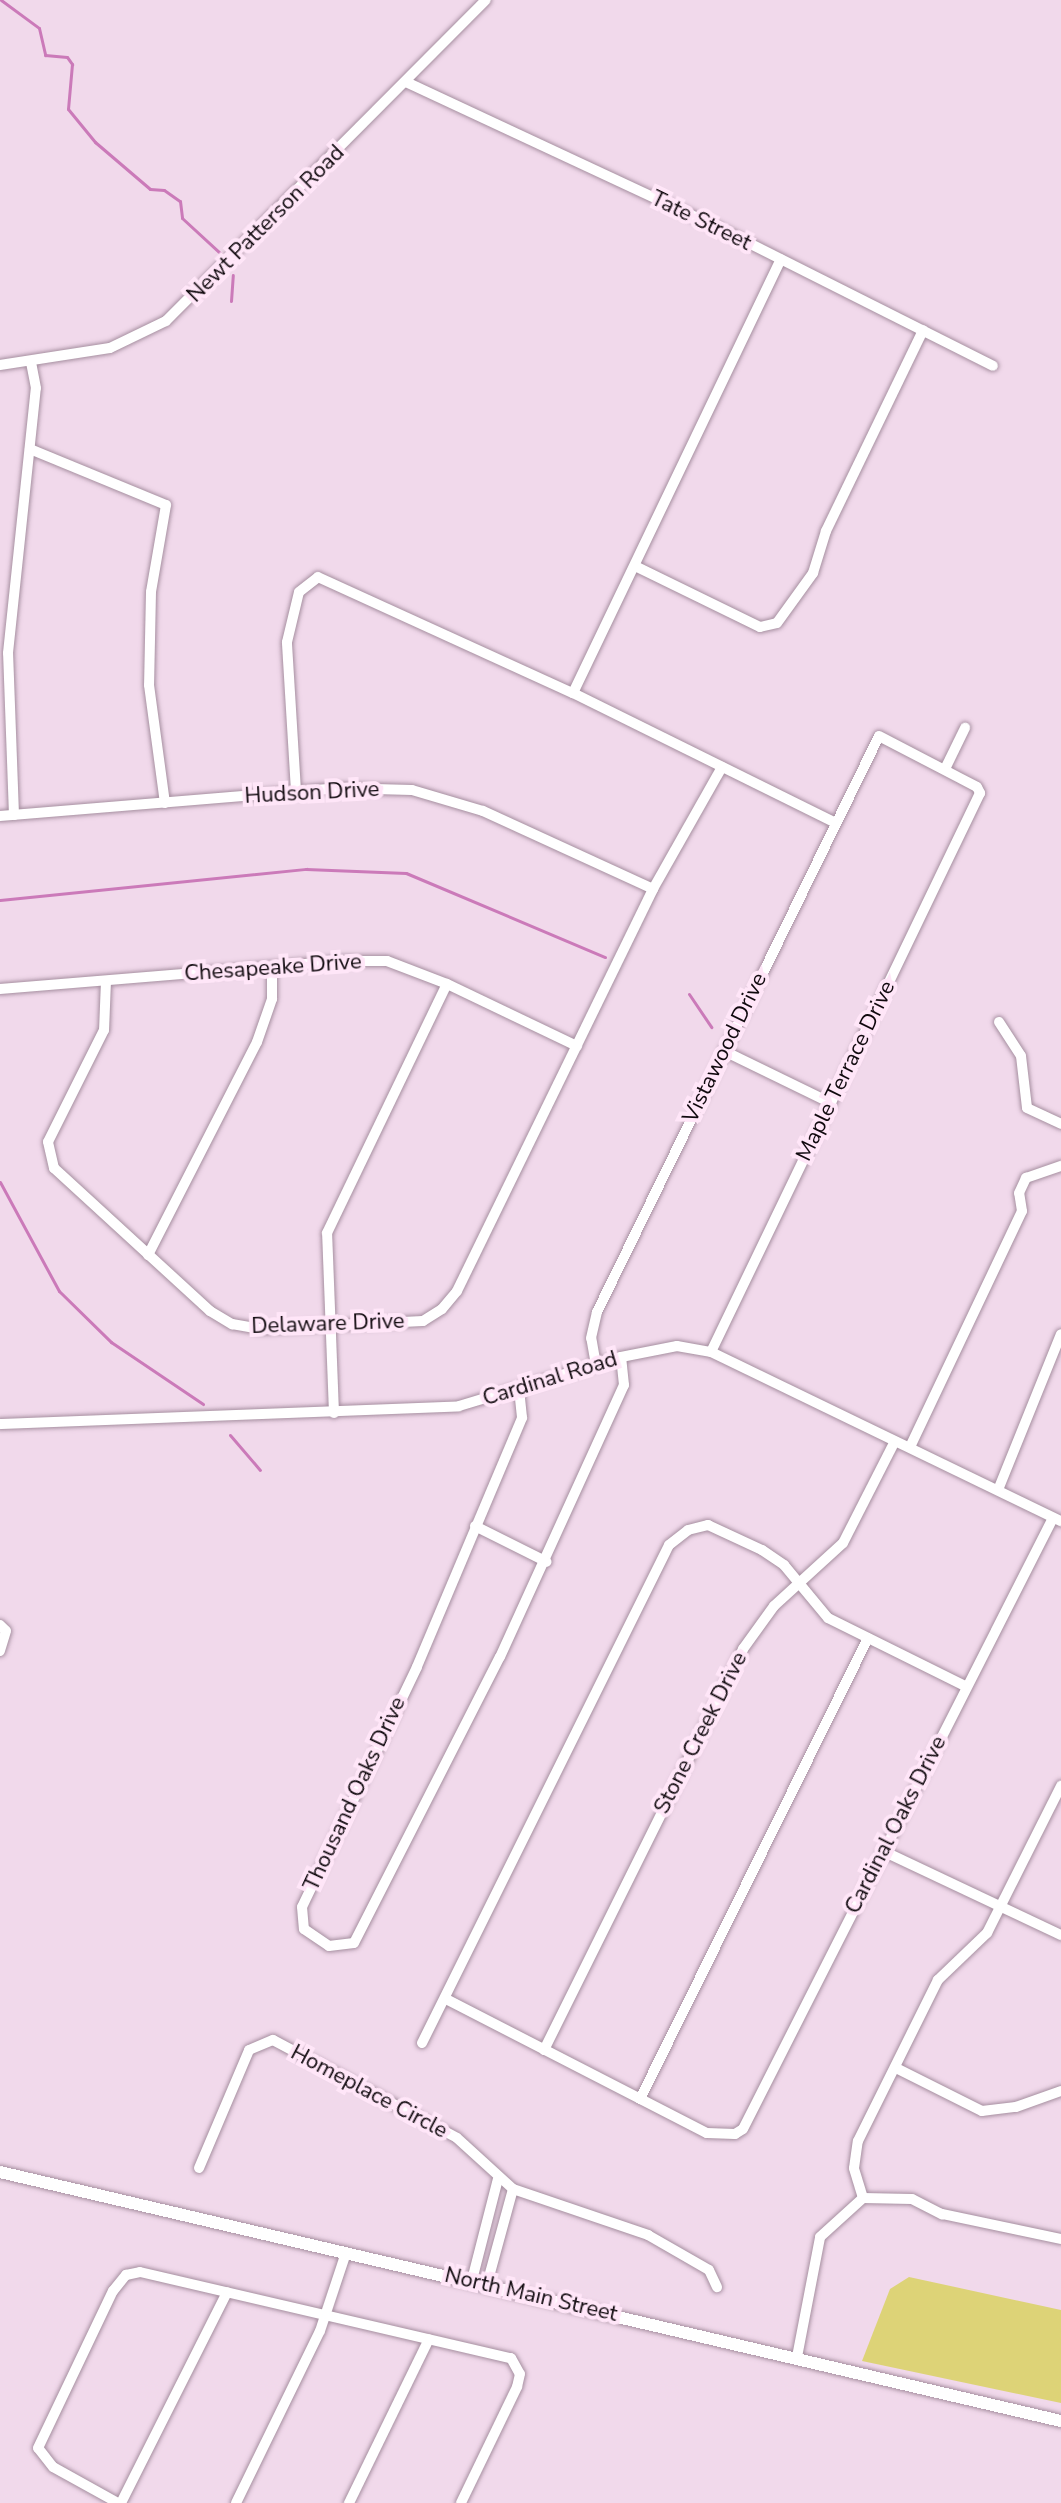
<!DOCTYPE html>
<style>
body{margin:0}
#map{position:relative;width:1061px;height:2503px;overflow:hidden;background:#f1d9eb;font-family:"Nunito Sans",sans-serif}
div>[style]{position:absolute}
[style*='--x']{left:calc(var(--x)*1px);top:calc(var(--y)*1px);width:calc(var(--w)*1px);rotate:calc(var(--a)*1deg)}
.green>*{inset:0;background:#ddd377}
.stream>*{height:3px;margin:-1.5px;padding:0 1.5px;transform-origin:1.5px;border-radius:1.5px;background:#cb7ab9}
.roads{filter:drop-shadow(0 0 2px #a68fa0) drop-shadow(0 0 2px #a68fa0)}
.minor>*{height:10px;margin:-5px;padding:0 5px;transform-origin:5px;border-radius:5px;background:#fff}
.major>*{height:12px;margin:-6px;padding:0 6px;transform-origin:6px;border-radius:6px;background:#fff}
span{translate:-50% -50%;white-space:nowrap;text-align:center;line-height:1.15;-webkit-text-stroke:8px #ffe6f8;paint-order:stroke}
.street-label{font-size:22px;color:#10090e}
</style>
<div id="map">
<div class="green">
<div style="clip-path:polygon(909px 2277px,1061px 2310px,1061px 2403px,862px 2361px,890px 2289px)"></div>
</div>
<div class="stream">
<div style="--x:1;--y:0;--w:47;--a:36.4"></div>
<div style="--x:39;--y:28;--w:28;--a:77"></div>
<div style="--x:45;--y:55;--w:22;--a:5"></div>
<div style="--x:67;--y:57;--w:9;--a:54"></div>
<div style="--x:72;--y:64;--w:45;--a:95.1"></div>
<div style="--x:68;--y:109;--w:43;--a:50.7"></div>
<div style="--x:95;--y:142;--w:72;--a:40.5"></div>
<div style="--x:150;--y:189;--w:14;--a:4"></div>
<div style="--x:164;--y:190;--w:19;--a:35"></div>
<div style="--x:180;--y:201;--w:17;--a:83"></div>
<div style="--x:182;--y:218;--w:53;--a:42.7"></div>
<div style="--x:231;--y:301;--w:26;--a:-86"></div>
<div style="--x:0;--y:900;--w:308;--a:-5.8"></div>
<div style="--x:306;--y:869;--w:100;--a:2.3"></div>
<div style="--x:406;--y:873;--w:216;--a:22.9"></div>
<div style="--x:689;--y:994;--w:40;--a:56"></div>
<div style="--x:0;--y:1182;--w:124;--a:61.6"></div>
<div style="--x:59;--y:1291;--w:73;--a:44.4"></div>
<div style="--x:111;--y:1342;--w:111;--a:34"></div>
<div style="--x:230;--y:1435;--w:46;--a:49.4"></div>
</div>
<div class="roads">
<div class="minor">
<div style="--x:406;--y:82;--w:341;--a:25"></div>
<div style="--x:715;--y:226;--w:311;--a:26.7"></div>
<div style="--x:0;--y:365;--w:111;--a:-8.8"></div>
<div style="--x:110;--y:348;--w:62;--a:-25.7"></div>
<div style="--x:166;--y:321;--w:453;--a:-45.1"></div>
<div style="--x:30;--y:449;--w:147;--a:22.4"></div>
<div style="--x:166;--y:505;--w:88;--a:99.8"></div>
<div style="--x:151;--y:592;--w:93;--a:91.2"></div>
<div style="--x:149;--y:685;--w:119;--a:82.3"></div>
<div style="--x:635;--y:566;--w:139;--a:26"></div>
<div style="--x:760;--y:627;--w:17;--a:-13"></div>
<div style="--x:777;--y:623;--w:62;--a:-54.2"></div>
<div style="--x:813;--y:573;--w:44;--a:-72.8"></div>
<div style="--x:826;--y:531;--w:223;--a:-64.2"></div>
<div style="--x:573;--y:693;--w:481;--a:-64.4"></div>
<div style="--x:945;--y:769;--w:46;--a:-64"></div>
<div style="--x:296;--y:791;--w:149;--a:-93.5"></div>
<div style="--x:287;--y:642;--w:51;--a:-76.5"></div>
<div style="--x:299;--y:592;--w:24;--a:-38"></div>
<div style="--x:318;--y:577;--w:280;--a:24.5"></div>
<div style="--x:573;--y:693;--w:291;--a:26.3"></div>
<div style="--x:14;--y:815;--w:162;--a:-92.1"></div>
<div style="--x:8;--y:653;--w:266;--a:-84"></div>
<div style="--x:36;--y:388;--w:25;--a:-101"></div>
<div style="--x:0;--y:816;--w:338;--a:-4.7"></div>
<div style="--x:337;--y:788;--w:75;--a:1.5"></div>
<div style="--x:412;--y:790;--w:74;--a:16.5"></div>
<div style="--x:483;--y:811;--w:187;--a:24.6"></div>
<div style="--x:106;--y:981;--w:49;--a:92.3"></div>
<div style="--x:104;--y:1030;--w:125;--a:116.6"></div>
<div style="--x:48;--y:1142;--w:27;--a:77"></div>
<div style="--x:54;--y:1168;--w:212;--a:42.5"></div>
<div style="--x:210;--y:1311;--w:26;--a:31"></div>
<div style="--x:232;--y:1324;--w:29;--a:10"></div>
<div style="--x:261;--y:1329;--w:162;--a:-2.8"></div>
<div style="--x:423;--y:1321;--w:22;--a:-32"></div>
<div style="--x:442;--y:1309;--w:23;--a:-50"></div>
<div style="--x:457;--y:1291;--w:447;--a:-64"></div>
<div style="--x:653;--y:889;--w:140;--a:-60.5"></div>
<div style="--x:0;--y:989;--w:340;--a:-4.7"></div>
<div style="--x:339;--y:961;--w:48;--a:0"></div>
<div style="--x:387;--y:961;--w:64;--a:21"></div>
<div style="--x:447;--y:984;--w:144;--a:25.5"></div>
<div style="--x:999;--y:1022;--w:40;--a:57.1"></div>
<div style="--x:1021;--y:1056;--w:52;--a:83.4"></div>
<div style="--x:1027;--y:1108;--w:38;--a:25"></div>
<div style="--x:724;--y:1051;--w:119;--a:25.9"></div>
<div style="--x:148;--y:1255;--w:239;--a:-62.9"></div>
<div style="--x:257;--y:1042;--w:46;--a:-70.8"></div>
<div style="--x:272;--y:999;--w:32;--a:-90"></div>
<div style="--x:596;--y:1365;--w:27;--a:-100"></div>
<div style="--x:591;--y:1338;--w:27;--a:-77"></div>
<div style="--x:597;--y:1312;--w:641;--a:-63.91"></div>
<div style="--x:879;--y:736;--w:110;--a:27.5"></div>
<div style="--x:977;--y:787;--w:7;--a:63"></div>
<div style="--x:980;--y:793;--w:620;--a:115.7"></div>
<div style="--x:519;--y:1389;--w:29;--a:84"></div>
<div style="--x:522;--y:1418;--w:270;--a:112.9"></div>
<div style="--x:417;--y:1667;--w:266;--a:115.6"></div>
<div style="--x:302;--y:1907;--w:22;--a:85"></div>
<div style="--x:304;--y:1929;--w:30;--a:34"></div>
<div style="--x:329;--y:1946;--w:25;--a:-7"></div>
<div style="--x:354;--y:1943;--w:321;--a:-63"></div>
<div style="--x:500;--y:1657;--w:299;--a:-65.5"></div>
<div style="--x:624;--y:1385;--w:28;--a:-96"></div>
<div style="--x:334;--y:1413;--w:180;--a:-92.2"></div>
<div style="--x:327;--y:1233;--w:276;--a:-64.3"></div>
<div style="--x:0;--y:1424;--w:459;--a:-2.2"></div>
<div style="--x:459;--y:1406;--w:169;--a:-16.8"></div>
<div style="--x:621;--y:1357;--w:57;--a:-11.1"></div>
<div style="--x:677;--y:1346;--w:35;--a:10"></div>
<div style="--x:711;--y:1352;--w:389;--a:25.8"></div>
<div style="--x:910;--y:1447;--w:261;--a:-64.6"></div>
<div style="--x:1022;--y:1211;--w:18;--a:-99"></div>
<div style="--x:1019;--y:1193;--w:17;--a:-65"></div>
<div style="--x:1026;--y:1178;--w:37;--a:-19"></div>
<div style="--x:998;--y:1490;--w:168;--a:-68"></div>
<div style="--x:475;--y:1526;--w:80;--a:26.6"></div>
<div style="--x:0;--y:1625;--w:8;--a:45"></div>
<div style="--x:6;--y:1631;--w:21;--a:107"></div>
<div style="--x:883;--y:1851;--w:197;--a:25.3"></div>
<div style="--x:446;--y:1999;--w:293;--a:27.2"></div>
<div style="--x:707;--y:2133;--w:28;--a:2"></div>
<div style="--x:735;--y:2134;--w:9;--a:-32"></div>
<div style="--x:743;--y:2129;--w:685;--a:-63.1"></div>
<div style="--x:422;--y:2043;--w:556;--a:-63.62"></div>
<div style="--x:669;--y:1545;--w:24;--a:-38"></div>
<div style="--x:688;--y:1530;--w:21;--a:-14"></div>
<div style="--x:708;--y:1525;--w:60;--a:24.8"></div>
<div style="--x:762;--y:1550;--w:27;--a:34"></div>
<div style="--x:784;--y:1565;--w:69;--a:50.3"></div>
<div style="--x:828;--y:1618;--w:153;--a:26.4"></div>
<div style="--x:544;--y:2050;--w:448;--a:-63.6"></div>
<div style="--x:743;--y:1649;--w:53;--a:-54.2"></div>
<div style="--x:774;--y:1606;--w:93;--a:-42.4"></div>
<div style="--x:843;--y:1543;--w:114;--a:-63"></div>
<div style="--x:896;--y:2068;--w:96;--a:26.6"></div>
<div style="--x:982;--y:2111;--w:34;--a:-7"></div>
<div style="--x:1016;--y:2107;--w:48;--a:-19.6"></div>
<div style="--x:640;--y:2099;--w:514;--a:-63.68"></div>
<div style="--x:199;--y:2168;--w:128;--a:-67"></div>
<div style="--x:249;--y:2050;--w:26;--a:-23"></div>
<div style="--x:273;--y:2040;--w:208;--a:28"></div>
<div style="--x:457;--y:2138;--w:76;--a:42.3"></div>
<div style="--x:513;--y:2189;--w:143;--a:18.8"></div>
<div style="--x:648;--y:2235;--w:70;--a:29.8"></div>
<div style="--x:709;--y:2270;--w:19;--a:65"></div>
<div style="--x:863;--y:2198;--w:31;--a:-107"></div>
<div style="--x:854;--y:2168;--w:27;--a:-82"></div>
<div style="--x:858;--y:2141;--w:180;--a:-63.6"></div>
<div style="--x:938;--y:1980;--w:68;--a:-43.8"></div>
<div style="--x:987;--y:1933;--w:165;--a:-63.3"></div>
<div style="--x:472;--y:2280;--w:104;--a:-75.6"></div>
<div style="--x:487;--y:2284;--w:98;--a:-74.7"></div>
<div style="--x:797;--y:2357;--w:122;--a:-79.1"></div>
<div style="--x:820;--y:2237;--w:58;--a:-42.2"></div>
<div style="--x:863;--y:2198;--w:49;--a:1.2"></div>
<div style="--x:912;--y:2199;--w:34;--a:27"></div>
<div style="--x:942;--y:2214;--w:122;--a:11.9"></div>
<div style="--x:118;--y:2503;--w:74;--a:-151"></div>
<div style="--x:53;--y:2467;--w:24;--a:-128"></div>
<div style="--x:38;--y:2448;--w:174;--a:-64.5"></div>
<div style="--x:113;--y:2291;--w:21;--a:-51"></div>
<div style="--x:126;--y:2275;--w:14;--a:-12"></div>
<div style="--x:140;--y:2272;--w:381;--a:13.1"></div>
<div style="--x:511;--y:2358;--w:18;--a:61"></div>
<div style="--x:520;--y:2374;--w:13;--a:103"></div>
<div style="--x:517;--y:2387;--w:129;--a:115.8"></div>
<div style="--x:121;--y:2503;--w:236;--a:-63.3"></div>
<div style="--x:236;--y:2503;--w:191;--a:-64"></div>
<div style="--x:320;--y:2331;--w:82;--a:-71.6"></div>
<div style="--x:349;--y:2503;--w:182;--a:-64"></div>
</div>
<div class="major">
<div style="--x:0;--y:2172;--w:1090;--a:13.21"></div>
</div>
</div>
<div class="street-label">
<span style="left:701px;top:221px;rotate:26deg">Tate Street</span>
<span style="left:266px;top:224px;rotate:-45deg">Newt Patterson Road</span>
<span style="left:312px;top:793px;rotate:-3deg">Hudson Drive</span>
<span style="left:273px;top:968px;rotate:-4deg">Chesapeake Drive</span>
<span style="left:725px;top:1048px;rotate:-64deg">Vistawood Drive</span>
<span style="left:846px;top:1071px;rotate:-64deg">Maple Terrace Drive</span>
<span style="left:328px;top:1324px;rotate:-2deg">Delaware Drive</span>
<span style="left:550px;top:1379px;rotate:-17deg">Cardinal Road</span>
<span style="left:701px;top:1733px;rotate:-63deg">Stone Creek Drive</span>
<span style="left:355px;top:1794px;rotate:-65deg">Thousand Oaks Drive</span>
<span style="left:896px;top:1825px;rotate:-63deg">Cardinal Oaks Drive</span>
<span style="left:369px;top:2092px;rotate:28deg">Homeplace Circle</span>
<span style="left:531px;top:2295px;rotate:13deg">North Main Street</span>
</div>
</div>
